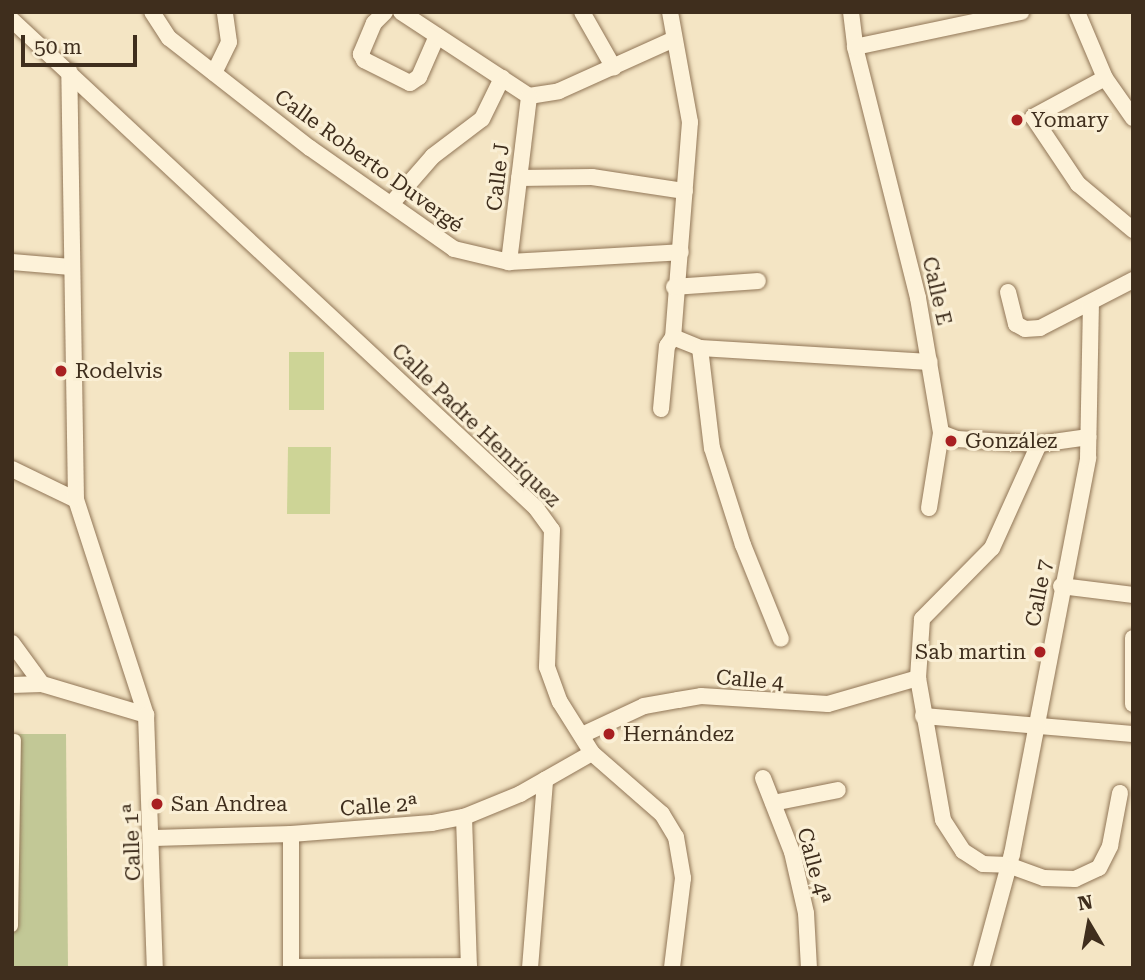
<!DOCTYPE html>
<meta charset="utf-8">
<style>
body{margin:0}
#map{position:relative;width:1145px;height:980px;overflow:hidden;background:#f4e5c4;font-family:"Roboto Serif",serif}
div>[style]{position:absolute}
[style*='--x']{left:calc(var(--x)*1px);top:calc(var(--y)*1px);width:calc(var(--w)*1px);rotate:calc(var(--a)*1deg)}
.green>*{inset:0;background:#cdd496}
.cemetery>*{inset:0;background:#c2c896}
.roads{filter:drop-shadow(0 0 2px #917657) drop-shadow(0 0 2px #917657)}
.pedestrian>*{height:12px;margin:-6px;padding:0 6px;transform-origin:6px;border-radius:6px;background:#fdf2d9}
.minor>*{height:16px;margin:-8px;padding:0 8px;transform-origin:8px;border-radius:8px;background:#fdf2d9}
.dots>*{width:19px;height:19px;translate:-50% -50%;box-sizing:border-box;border:4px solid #faefd5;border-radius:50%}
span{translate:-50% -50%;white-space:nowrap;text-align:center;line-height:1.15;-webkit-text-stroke:6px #faefd5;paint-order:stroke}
.poi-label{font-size:21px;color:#3f2e1d}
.left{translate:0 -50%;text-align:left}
.right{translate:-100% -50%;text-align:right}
.street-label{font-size:21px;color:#3f2e1d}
.frame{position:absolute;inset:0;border:14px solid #3f2e1d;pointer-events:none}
.north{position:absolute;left:1054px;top:889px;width:70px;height:70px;-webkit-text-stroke:5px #faefd5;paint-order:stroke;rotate:350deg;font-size:19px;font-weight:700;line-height:28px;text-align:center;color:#3f2e1d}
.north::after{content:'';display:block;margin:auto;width:24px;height:32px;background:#3f2e1d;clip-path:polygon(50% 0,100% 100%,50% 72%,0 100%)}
.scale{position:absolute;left:21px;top:35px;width:116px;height:32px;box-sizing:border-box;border:4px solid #3f2e1d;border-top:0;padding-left:9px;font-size:21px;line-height:24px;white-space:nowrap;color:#3f2e1d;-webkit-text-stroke:5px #faefd5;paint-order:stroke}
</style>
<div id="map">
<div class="green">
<div style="clip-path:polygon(289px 352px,324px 352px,324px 410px,289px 410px)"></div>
<div style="clip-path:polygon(288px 447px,331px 447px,330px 514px,287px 514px)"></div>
</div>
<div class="cemetery">
<div style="clip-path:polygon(12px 734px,66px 734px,68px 968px,12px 968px)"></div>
</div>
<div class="roads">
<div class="pedestrian">
<div style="--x:12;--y:926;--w:186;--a:-89.1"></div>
</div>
<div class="minor">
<div style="--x:152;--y:12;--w:31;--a:57"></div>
<div style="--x:169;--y:38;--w:179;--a:38"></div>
<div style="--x:310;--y:148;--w:176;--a:35"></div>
<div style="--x:454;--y:249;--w:57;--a:13.3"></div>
<div style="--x:509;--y:262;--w:172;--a:-3.3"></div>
<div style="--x:385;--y:12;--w:16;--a:135"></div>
<div style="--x:374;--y:23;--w:34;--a:113"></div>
<div style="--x:361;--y:54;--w:7;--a:63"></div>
<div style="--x:364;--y:60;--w:51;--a:26.6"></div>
<div style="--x:410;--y:83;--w:11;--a:-34"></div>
<div style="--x:419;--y:77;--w:45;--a:-66.3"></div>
<div style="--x:401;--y:12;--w:153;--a:33.3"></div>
<div style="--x:529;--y:96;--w:30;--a:-9"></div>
<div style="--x:559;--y:91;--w:124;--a:-24.3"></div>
<div style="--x:582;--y:12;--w:64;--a:60.3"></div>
<div style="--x:670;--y:12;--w:112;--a:79.7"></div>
<div style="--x:690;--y:122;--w:216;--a:94.5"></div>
<div style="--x:673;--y:337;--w:29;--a:22"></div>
<div style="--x:700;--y:348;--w:230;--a:3.5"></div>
<div style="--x:851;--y:12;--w:35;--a:83"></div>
<div style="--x:855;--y:47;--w:259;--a:75.9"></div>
<div style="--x:918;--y:298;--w:137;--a:80.3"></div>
<div style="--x:941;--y:433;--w:17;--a:21"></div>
<div style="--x:957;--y:439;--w:82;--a:3.5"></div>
<div style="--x:1039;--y:444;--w:50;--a:-8"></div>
<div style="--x:1077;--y:12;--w:72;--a:67"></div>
<div style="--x:1105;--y:78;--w:49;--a:55"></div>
<div style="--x:12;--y:20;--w:716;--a:42.96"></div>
<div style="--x:536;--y:508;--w:27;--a:54"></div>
<div style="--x:552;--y:530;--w:137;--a:92.1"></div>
<div style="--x:547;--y:667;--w:37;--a:70"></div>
<div style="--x:560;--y:702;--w:60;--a:57.9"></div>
<div style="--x:592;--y:753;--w:93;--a:41.1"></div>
<div style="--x:662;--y:814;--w:27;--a:59"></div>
<div style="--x:676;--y:837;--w:42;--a:80.3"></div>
<div style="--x:683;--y:878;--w:91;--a:97"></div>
<div style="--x:855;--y:47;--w:170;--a:-11.9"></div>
<div style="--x:214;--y:73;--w:34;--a:-64"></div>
<div style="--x:229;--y:42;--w:30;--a:-98"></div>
<div style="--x:1105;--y:78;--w:82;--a:151.6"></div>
<div style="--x:1033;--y:117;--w:81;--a:56.1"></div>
<div style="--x:1078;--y:184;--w:72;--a:39.9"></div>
<div style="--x:519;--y:178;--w:73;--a:-0.8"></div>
<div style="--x:592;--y:177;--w:94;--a:8.6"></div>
<div style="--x:392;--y:203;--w:62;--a:-48.9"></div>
<div style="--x:433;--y:156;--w:61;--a:-37.1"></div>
<div style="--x:482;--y:119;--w:46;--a:-64"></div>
<div style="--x:12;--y:262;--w:59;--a:4.8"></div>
<div style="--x:509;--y:262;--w:167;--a:-83.1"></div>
<div style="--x:674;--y:287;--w:84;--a:-4.1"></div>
<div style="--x:1008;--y:292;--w:33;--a:76"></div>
<div style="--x:1016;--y:324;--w:10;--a:29"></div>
<div style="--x:1025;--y:329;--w:15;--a:-4"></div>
<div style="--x:1040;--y:328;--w:105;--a:-27.3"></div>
<div style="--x:700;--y:348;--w:101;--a:83.2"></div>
<div style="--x:712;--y:448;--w:102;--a:72.3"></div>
<div style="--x:743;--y:545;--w:101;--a:68"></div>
<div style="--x:661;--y:409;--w:63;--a:-84.6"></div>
<div style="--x:667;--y:346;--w:11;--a:-56"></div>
<div style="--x:1039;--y:444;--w:114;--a:114.3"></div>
<div style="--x:992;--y:548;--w:100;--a:134.6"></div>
<div style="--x:922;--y:619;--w:59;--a:93.9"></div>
<div style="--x:918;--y:678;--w:144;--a:80"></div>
<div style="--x:943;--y:820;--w:37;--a:57"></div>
<div style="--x:963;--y:851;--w:24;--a:33"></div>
<div style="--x:983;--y:864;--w:25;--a:2"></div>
<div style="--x:1008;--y:865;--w:38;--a:20"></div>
<div style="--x:1044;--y:878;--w:31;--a:2"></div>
<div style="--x:1075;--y:879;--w:26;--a:-25"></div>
<div style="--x:1099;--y:868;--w:25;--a:-63"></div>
<div style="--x:1110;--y:846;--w:54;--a:-79.3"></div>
<div style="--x:12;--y:469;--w:71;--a:25.8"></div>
<div style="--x:929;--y:508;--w:76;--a:-80.9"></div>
<div style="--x:1061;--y:586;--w:73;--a:7.1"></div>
<div style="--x:1133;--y:638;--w:66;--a:90"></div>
<div style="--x:12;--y:643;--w:51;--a:53.8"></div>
<div style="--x:42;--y:684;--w:109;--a:16.6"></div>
<div style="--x:146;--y:715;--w:226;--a:-108"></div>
<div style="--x:76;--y:500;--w:429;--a:-90.9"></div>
<div style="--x:12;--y:685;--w:30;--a:-2"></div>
<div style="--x:146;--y:715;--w:253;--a:88"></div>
<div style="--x:923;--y:716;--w:211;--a:4.9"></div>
<div style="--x:582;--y:735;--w:68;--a:-25.1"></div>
<div style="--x:644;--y:706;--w:35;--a:-10"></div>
<div style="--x:678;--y:700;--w:23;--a:-10"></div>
<div style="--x:701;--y:696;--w:127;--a:3.6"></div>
<div style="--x:828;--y:704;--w:94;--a:-16.1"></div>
<div style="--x:763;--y:778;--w:79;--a:68.6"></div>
<div style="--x:792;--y:852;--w:63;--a:77.1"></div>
<div style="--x:806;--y:913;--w:55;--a:86.9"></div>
<div style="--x:773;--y:803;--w:66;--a:-11.3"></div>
<div style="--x:464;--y:817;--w:151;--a:88.1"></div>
<div style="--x:154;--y:838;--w:137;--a:-1.7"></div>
<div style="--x:291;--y:834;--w:141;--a:-4.5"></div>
<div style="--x:432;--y:823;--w:33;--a:-11"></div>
<div style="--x:464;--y:817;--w:61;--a:-22.3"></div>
<div style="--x:520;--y:794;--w:83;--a:-29.7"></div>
<div style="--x:291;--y:967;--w:178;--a:-0.3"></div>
<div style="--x:291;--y:968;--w:134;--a:-90"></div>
<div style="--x:530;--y:968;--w:189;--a:-85.4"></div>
<div style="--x:981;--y:968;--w:118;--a:-74.8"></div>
<div style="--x:1012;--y:854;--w:403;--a:-79.1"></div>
<div style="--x:1088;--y:458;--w:154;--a:-88.9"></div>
</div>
</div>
<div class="dots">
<div style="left:1017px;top:120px;background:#a81f21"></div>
<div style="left:61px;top:371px;background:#a81f21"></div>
<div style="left:951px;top:441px;background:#a81f21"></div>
<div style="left:1040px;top:652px;background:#a81f21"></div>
<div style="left:609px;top:734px;background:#a81f21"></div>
<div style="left:157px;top:804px;background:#a81f21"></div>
</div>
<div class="poi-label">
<span class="left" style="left:1031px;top:120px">Yomary</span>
<span class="left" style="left:75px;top:371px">Rodelvis</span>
<span class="left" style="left:965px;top:441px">González</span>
<span class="right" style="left:1026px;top:652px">Sab martin</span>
<span class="left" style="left:623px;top:734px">Hernández</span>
<span class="left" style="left:171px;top:804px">San Andrea</span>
</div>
<div class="street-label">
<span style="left:369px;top:161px;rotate:36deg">Calle Roberto Duvergé</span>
<span style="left:498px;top:177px;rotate:-83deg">Calle J</span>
<span style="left:937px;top:291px;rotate:77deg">Calle E</span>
<span style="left:476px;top:425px;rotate:44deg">Calle Padre Henríquez</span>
<span style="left:1039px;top:593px;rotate:-79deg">Calle 7</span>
<span style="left:750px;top:680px;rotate:5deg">Calle 4</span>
<span style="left:379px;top:806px;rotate:-4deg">Calle 2ª</span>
<span style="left:132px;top:842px;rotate:-92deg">Calle 1ª</span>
<span style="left:814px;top:866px;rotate:75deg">Calle 4ª</span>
</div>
<div class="frame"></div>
<div class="north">N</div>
<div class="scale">50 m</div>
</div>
